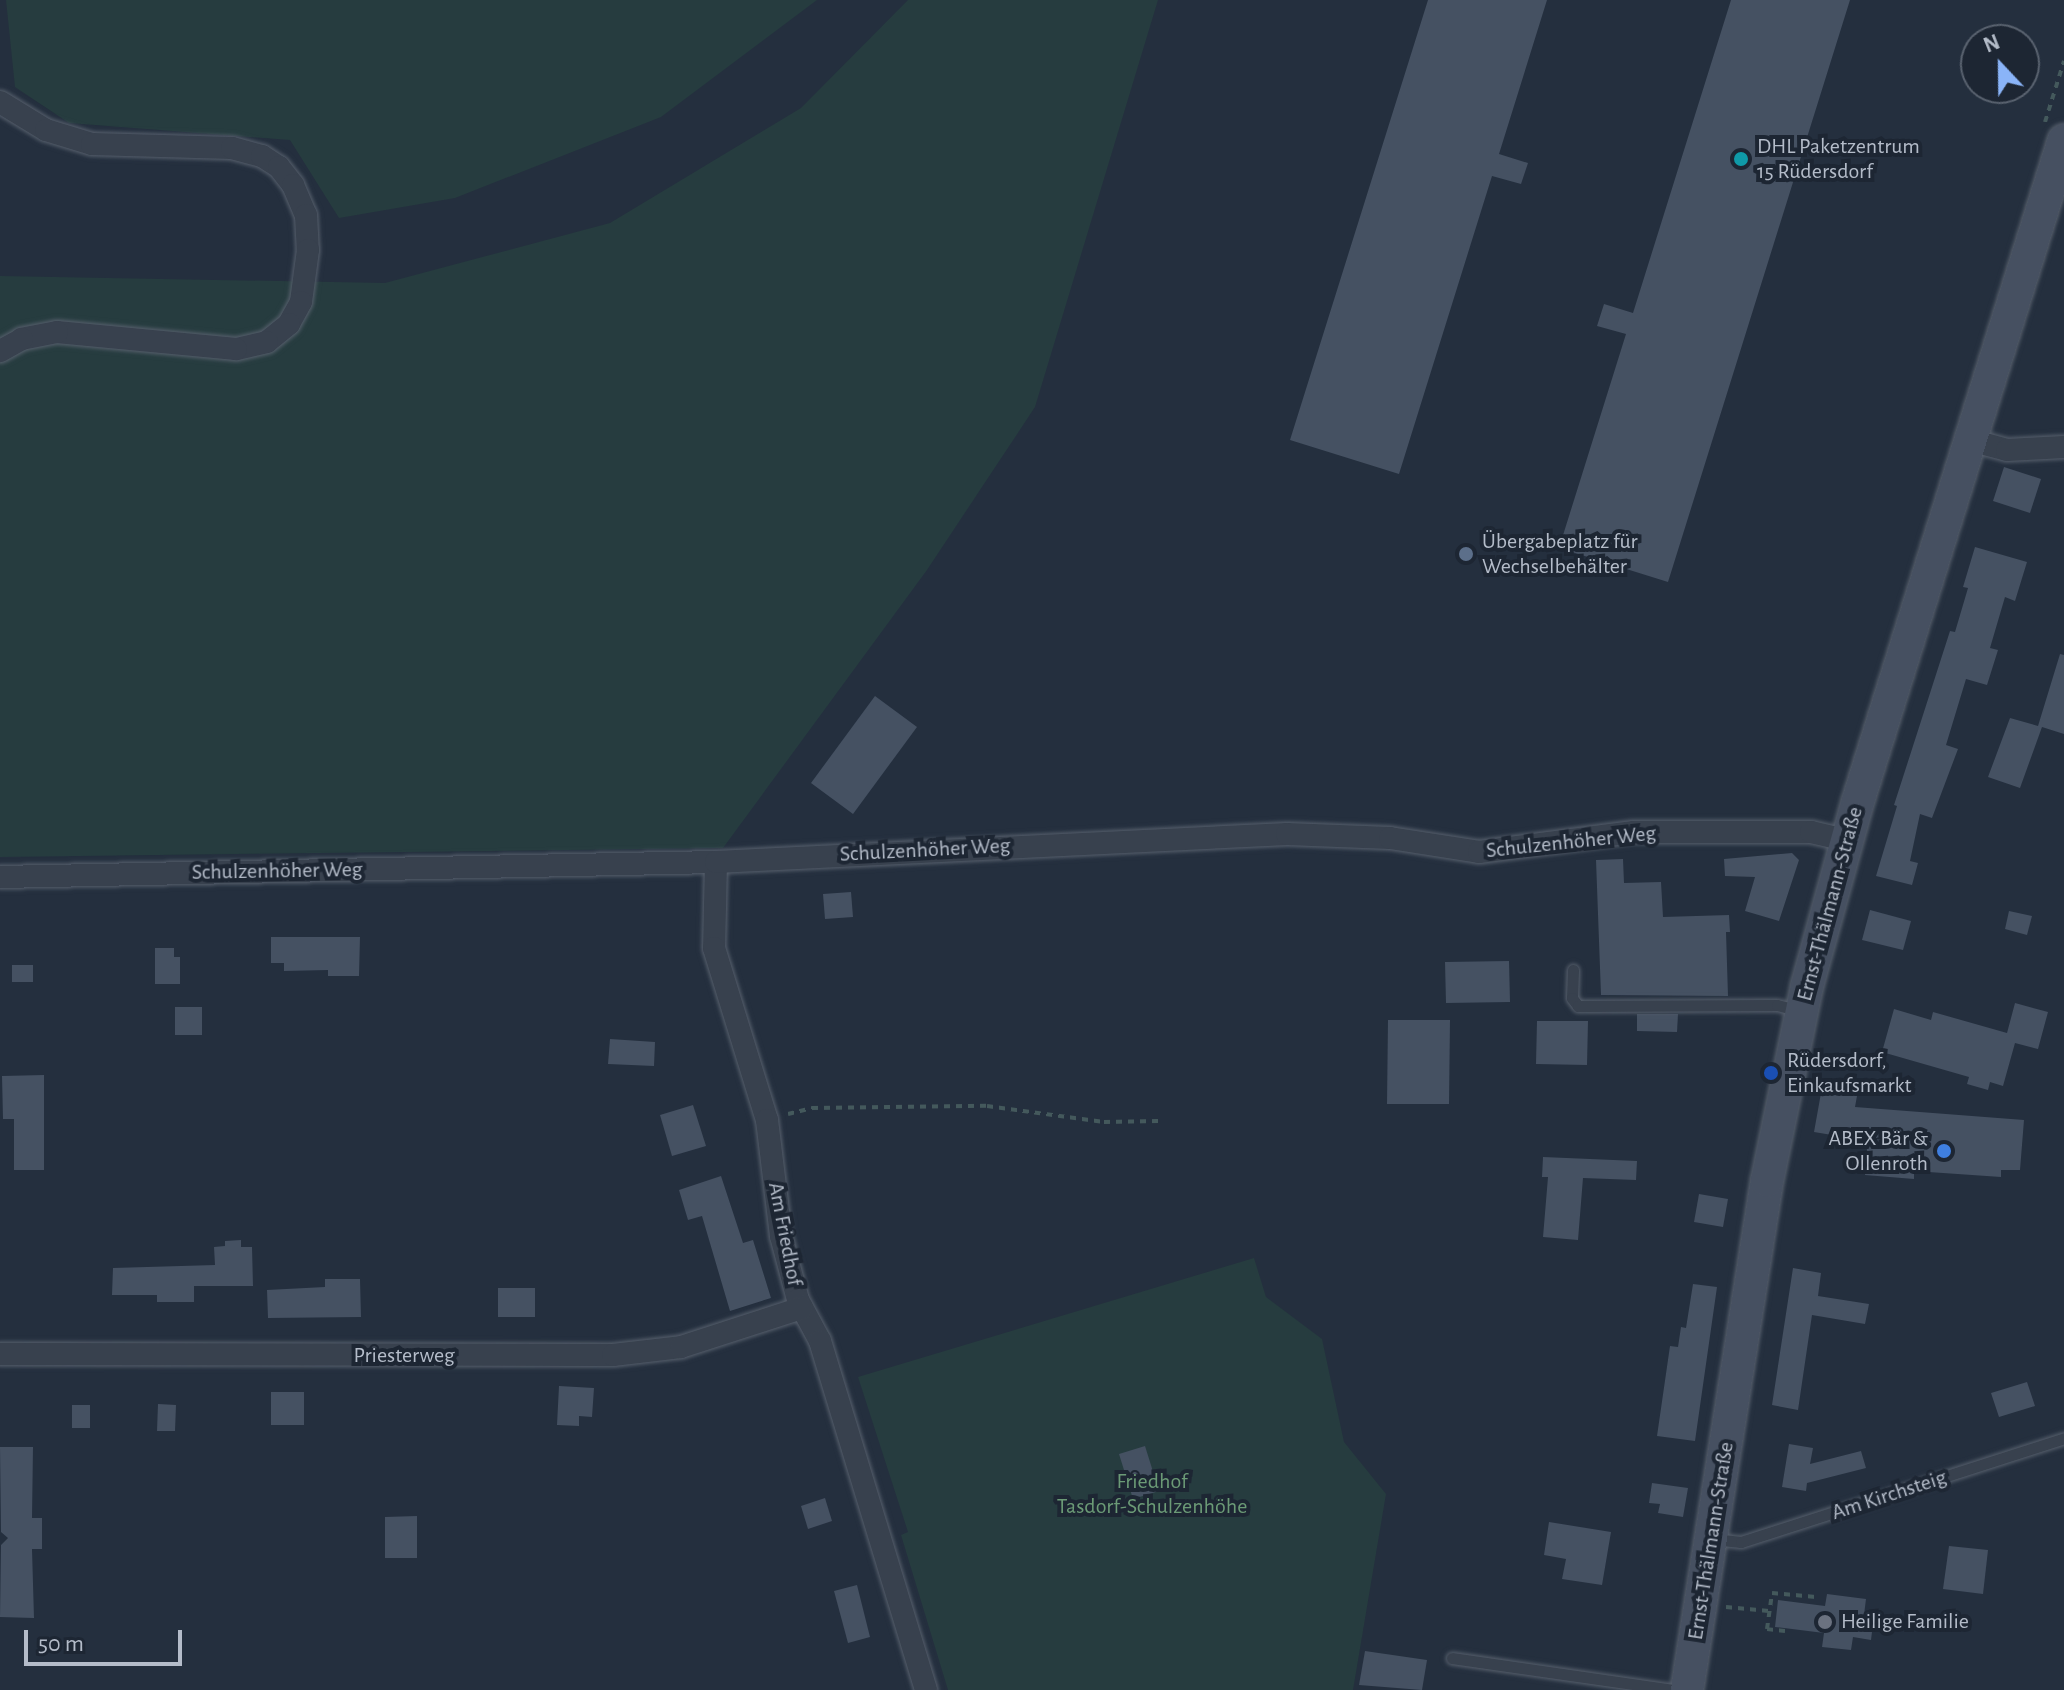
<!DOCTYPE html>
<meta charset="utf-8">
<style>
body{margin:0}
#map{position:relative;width:2064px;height:1690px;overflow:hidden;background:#242f3e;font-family:"Alegreya Sans",sans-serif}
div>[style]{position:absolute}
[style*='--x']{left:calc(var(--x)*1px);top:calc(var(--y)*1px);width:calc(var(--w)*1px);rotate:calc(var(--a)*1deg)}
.green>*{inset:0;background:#263c3f}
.building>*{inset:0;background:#455162}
.path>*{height:4px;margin-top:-2px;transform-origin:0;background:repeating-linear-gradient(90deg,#44595c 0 6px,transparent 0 12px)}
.roads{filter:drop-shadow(0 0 2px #565f6c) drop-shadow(0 0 2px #565f6c)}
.lane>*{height:11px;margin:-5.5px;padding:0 5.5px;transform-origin:5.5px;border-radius:5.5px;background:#38414e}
.street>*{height:22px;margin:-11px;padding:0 11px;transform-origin:11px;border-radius:11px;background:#38414e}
.secondary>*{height:32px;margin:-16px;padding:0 16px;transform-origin:16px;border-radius:16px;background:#465061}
.dots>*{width:22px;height:22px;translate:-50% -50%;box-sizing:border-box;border:4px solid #1d2633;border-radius:50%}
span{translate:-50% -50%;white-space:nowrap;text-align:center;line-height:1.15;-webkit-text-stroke:8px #1d2633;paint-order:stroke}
.poi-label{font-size:22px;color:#b4bcc9}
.left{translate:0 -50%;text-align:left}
.right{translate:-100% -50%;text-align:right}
.street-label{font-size:22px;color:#b4bcc9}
.park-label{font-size:22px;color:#6b9a76}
.north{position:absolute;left:1960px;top:24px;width:80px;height:80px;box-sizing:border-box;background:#1d2633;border:2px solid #59626f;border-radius:50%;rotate:338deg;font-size:22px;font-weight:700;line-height:32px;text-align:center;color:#b4bcc9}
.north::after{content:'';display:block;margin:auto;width:28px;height:36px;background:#8ab4f8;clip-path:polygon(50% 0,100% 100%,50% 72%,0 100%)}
.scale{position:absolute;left:24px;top:1630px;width:158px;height:36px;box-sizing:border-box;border:4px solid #b4bcc9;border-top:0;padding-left:10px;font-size:24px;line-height:28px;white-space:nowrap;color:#b4bcc9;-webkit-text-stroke:6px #1d2633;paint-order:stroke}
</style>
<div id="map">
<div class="green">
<div style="clip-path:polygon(6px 0,817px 0,661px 117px,455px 198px,339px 218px,290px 140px,69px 123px,15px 87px)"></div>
<div style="clip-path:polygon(908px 0,1158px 0,1035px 407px,927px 570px,723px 848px,0 857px,0 276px,385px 283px,610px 223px,801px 108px)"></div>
<div style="clip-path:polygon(1254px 1258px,1266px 1297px,1322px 1339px,1344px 1442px,1386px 1494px,1353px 1690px,948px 1690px,901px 1535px,908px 1532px,858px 1377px)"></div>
</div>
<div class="building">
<div style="clip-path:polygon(1428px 0,1547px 0,1499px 154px,1528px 163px,1521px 184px,1492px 176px,1399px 474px,1290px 440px)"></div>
<div style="clip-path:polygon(1731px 0,1850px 0,1668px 582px,1559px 548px,1626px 334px,1597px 326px,1604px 304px,1633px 313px)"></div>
<div style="clip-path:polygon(2004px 467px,2041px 479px,2030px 513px,1993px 501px)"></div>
<div style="clip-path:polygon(1975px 547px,2027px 562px,2015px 601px,2005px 597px,1990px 648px,1998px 650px,1987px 685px,1966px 679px,1946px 745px,1958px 749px,1932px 818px,1920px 814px,1910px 861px,1918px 863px,1912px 885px,1876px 876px,1897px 806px,1894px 805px,1950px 631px,1955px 632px,1968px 588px,1963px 587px)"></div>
<div style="clip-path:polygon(2060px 654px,2064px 655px,2064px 734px,2042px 727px,2020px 788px,1988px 777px,2010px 718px,2038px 726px)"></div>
<div style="clip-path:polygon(875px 696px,917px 727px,853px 814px,811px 783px)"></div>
<div style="clip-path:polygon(1792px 853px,1799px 860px,1779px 921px,1745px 911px,1755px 877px,1725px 876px,1724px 859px)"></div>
<div style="clip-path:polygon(1623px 859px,1624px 883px,1661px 882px,1663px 917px,1729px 915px,1730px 932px,1726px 932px,1728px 996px,1601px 995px,1596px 860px)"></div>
<div style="clip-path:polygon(851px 892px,853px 917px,825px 919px,823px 894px)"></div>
<div style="clip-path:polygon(1870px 910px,1911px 921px,1903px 950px,1862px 940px)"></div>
<div style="clip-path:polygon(2009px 911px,2032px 916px,2027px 935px,2005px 929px)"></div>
<div style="clip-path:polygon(271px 937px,360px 937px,359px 976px,328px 976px,328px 970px,284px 971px,284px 963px,271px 963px)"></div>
<div style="clip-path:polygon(155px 948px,174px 948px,174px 957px,180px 957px,180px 984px,155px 984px)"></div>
<div style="clip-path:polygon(1509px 961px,1510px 1002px,1446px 1003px,1445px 962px)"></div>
<div style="clip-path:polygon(12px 965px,33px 965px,33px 982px,12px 982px)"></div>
<div style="clip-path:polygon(2015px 1003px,2048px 1012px,2038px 1049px,2015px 1043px,2003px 1086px,1990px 1082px,1988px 1090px,1967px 1084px,1969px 1077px,1882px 1052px,1894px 1009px,1931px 1020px,1933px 1012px,2007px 1033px)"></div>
<div style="clip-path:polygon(175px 1007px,202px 1007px,202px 1035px,175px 1035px)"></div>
<div style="clip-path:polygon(1637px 1014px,1678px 1014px,1677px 1032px,1637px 1031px)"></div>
<div style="clip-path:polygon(1388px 1020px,1450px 1020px,1449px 1104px,1387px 1104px)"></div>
<div style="clip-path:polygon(1537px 1021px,1588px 1021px,1587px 1065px,1536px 1064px)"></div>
<div style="clip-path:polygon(610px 1039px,655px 1042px,654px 1066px,608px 1064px)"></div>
<div style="clip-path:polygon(44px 1075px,44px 1170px,14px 1170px,14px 1119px,3px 1119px,2px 1076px)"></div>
<div style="clip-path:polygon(1821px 1093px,1857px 1096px,1855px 1107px,2024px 1120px,2020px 1170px,2001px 1170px,2001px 1177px,1914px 1171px,1914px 1179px,1865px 1175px,1868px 1135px,1833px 1130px,1832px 1135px,1814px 1132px)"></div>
<div style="clip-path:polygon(693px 1105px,706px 1146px,672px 1156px,660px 1115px)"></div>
<div style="clip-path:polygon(1543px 1157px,1637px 1161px,1636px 1180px,1583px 1178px,1578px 1240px,1543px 1237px,1548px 1177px,1542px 1177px)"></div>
<div style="clip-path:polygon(721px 1176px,743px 1243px,753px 1240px,771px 1298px,730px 1311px,702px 1216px,688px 1220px,679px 1190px)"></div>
<div style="clip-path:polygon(1699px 1194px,1728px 1199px,1723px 1227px,1694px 1222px)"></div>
<div style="clip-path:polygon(241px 1240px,241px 1247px,252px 1247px,253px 1286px,194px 1286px,194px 1302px,157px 1302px,157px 1295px,112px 1295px,113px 1268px,215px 1265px,214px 1247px,225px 1246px,225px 1241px)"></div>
<div style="clip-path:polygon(1793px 1268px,1821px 1273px,1818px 1296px,1869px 1304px,1865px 1324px,1812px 1315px,1798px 1410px,1772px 1405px)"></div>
<div style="clip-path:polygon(325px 1279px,360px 1279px,361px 1317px,268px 1318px,267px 1290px,325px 1287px)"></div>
<div style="clip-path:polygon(1693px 1284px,1717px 1287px,1695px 1441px,1657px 1436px,1670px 1346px,1678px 1347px,1681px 1327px,1686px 1328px)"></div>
<div style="clip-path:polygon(498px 1288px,535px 1288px,535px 1317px,498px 1317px)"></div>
<div style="clip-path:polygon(2027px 1382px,2035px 1406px,1999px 1417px,1991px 1393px)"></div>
<div style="clip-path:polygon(559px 1386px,594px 1388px,592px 1417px,579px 1416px,579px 1426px,557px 1425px)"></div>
<div style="clip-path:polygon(271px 1392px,304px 1392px,304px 1425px,271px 1425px)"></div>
<div style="clip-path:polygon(158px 1404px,176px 1405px,175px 1431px,157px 1431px)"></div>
<div style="clip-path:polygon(72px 1405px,90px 1405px,90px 1428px,72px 1428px)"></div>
<div style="clip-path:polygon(1789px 1444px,1813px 1448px,1810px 1464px,1861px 1451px,1866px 1468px,1807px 1483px,1806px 1491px,1782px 1487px)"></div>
<div style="clip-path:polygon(1145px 1446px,1159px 1491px,1133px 1499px,1119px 1454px)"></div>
<div style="clip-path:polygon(0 1447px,33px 1447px,32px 1518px,42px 1518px,42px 1549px,32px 1549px,34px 1618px,0 1617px,1px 1545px,8px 1538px,1px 1532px)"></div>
<div style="clip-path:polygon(1652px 1483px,1688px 1488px,1683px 1517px,1658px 1513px,1660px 1504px,1649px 1503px)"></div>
<div style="clip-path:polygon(825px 1498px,832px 1521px,808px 1529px,801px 1506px)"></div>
<div style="clip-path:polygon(417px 1516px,417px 1558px,385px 1558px,385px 1517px)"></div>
<div style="clip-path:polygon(1549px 1522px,1611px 1532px,1602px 1585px,1562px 1579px,1566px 1559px,1544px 1555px)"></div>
<div style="clip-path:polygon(1949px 1546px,1988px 1550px,1983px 1594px,1943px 1589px)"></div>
<div style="clip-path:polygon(857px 1585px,870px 1637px,848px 1643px,834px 1591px)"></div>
<div style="clip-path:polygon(1827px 1594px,1866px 1599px,1864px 1615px,1874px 1616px,1871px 1640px,1853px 1637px,1851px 1650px,1822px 1647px,1824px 1633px,1775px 1627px,1778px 1600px,1825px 1606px)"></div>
<div style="clip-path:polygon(1365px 1651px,1427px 1660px,1422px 1690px,1359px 1685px)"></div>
</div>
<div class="path">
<div style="--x:2045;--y:122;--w:64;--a:-72.7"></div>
<div style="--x:788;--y:1114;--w:25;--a:-14"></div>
<div style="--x:812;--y:1108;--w:175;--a:-0.7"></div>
<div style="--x:987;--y:1106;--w:118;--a:7.8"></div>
<div style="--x:1104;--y:1122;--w:54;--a:-1.1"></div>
<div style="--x:1726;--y:1607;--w:43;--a:5.3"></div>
<div style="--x:1785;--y:1631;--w:18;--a:-174"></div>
<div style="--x:1767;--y:1629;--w:36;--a:-82"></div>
<div style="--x:1772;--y:1593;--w:44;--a:5.2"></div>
</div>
<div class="roads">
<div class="lane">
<div style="--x:1573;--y:970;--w:28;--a:92"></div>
<div style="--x:1572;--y:998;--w:10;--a:53"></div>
<div style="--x:1578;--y:1006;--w:199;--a:-0.3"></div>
<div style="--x:1777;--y:1005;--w:25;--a:14"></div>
<div style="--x:1713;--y:1539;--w:28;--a:6"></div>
<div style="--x:1741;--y:1542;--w:339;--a:-17.8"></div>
<div style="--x:1452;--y:1658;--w:225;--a:8.2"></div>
</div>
<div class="street">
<div style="--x:0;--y:102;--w:54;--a:31.3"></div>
<div style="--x:46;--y:130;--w:48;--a:16.9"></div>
<div style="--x:92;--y:144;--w:140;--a:1.6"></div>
<div style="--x:232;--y:148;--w:31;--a:15"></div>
<div style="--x:262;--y:156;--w:20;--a:33"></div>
<div style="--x:279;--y:167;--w:23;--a:52"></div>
<div style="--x:293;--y:185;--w:33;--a:67"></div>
<div style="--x:306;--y:215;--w:35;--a:87"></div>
<div style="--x:308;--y:250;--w:52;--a:97.7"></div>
<div style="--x:301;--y:302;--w:25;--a:119"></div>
<div style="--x:289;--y:324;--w:28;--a:141"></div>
<div style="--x:267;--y:342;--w:32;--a:167"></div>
<div style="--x:236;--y:349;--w:180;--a:-174.6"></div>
<div style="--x:57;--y:332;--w:36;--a:169"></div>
<div style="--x:22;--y:339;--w:25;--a:151"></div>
<div style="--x:1970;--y:440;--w:38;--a:15"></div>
<div style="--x:2007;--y:450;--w:57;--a:-3"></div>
<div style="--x:716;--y:862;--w:86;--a:91.3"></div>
<div style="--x:714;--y:948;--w:180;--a:72.9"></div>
<div style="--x:767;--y:1120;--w:117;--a:83.1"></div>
<div style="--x:781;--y:1236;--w:66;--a:75.1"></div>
<div style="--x:798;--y:1300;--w:47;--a:61.8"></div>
<div style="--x:820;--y:1341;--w:365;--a:73.1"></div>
<div style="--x:0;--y:877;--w:716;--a:-1.2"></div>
<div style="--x:716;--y:862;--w:572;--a:-2.81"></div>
<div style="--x:1287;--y:834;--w:103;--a:2.2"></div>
<div style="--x:1390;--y:838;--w:90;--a:8.9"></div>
<div style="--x:1479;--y:852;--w:156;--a:-7.4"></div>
<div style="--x:1634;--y:832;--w:177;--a:0"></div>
<div style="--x:1811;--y:832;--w:36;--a:13"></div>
<div style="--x:0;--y:1354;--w:613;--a:0.09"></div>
<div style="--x:613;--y:1355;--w:68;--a:-6.7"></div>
<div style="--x:681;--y:1347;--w:127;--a:-17.9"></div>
</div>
<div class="secondary">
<div style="--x:1687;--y:1690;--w:515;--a:-81.07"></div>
<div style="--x:1767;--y:1181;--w:199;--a:-78.4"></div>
<div style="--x:1807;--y:986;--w:192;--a:-74.6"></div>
<div style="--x:1858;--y:801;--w:692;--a:-72.69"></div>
</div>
</div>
<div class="dots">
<div style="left:1741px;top:159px;background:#0f9aa8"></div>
<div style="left:1466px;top:554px;background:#5c6f8a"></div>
<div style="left:1771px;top:1073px;background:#1a4fb4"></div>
<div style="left:1944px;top:1151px;background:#3f7fe0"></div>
<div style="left:1825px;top:1622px;background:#6b7280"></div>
</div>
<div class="poi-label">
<span class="left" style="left:1757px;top:159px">DHL Paketzentrum<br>15 Rüdersdorf</span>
<span class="left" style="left:1482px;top:554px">Übergabeplatz für<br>Wechselbehälter</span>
<span class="left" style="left:1787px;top:1073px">Rüdersdorf,<br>Einkaufsmarkt</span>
<span class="right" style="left:1928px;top:1151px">ABEX Bär &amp;<br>Ollenroth</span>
<span class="left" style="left:1841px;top:1622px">Heilige Familie</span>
</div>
<div class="street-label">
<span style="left:1571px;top:842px;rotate:-6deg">Schulzenhöher Weg</span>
<span style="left:925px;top:850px;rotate:-3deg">Schulzenhöher Weg</span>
<span style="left:277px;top:871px;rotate:-1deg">Schulzenhöher Weg</span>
<span style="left:1830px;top:904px;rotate:-75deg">Ernst-Thälmann-Straße</span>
<span style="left:785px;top:1234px;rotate:79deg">Am Friedhof</span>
<span style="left:404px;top:1356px">Priesterweg</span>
<span style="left:1889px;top:1495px;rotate:-18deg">Am Kirchsteig</span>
<span style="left:1711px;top:1541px;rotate:-81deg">Ernst-Thälmann-Straße</span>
</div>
<div class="park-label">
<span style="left:1152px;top:1494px">Friedhof<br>Tasdorf-Schulzenhöhe</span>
</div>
<div class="north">N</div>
<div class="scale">50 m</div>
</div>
